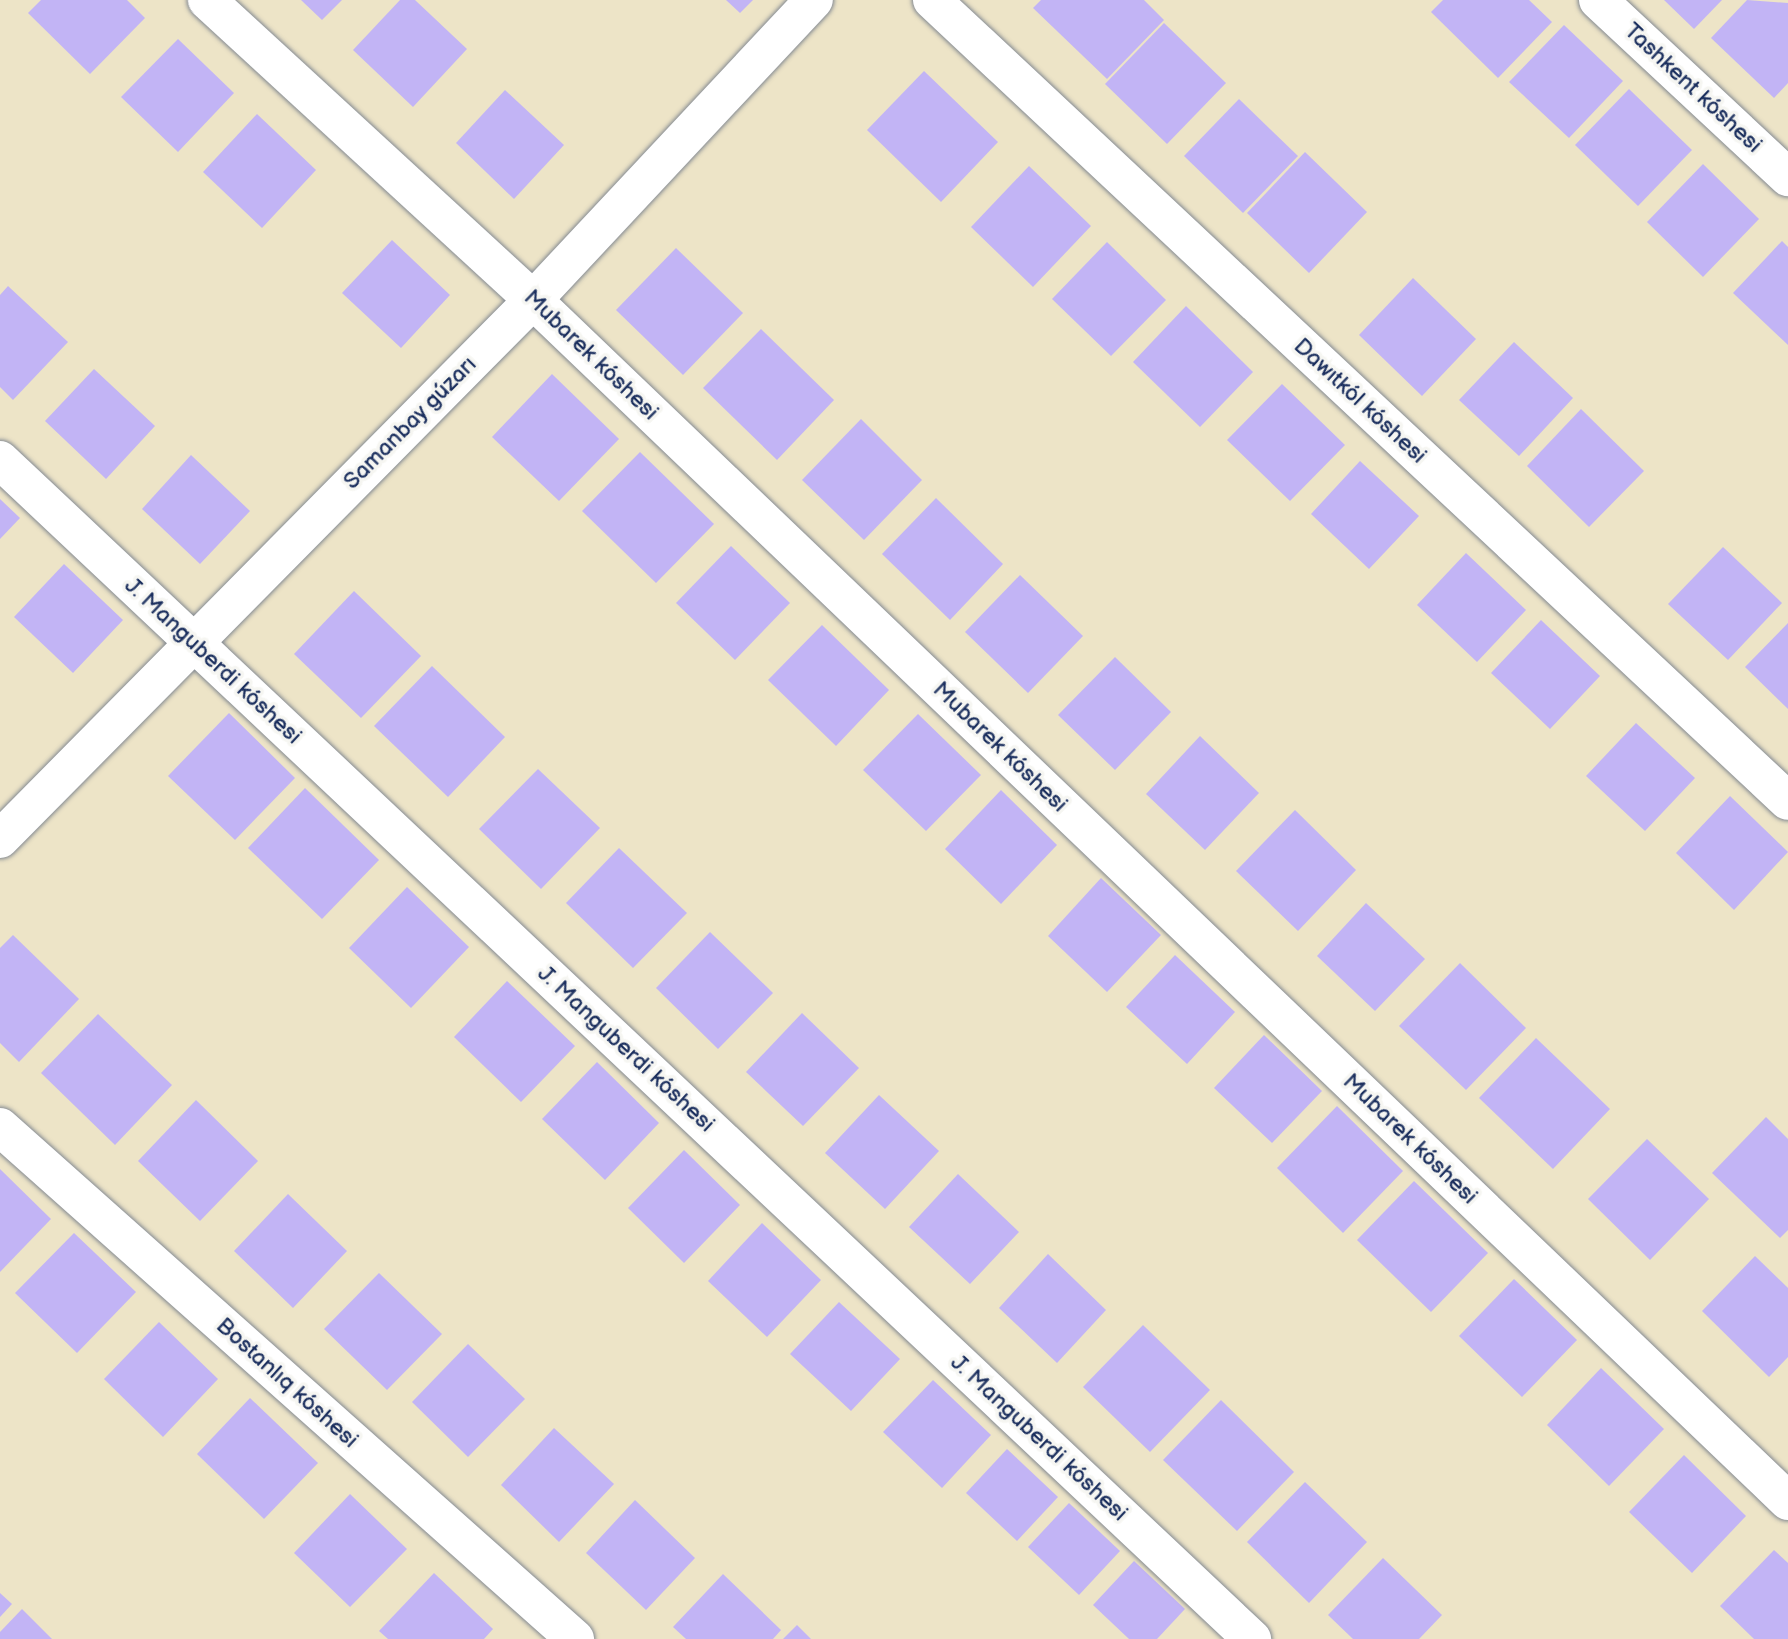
<!DOCTYPE html>
<meta charset="utf-8">
<style>
body{margin:0}
#map{position:relative;width:1788px;height:1639px;overflow:hidden;background:#ede4c7;font-family:"Balsamiq Sans",sans-serif}
div>[style]{position:absolute}
[style*='--x']{left:calc(var(--x)*1px);top:calc(var(--y)*1px);width:calc(var(--w)*1px);rotate:calc(var(--a)*1deg)}
.building>*{inset:0;background:#c2b4f5}
.roads{filter:drop-shadow(0 0 2px #848a92) drop-shadow(0 0 2px #848a92)}
.minor>*{height:38px;margin:-19px;padding:0 19px;transform-origin:19px;border-radius:19px;background:#fff}
span{translate:-50% -50%;white-space:nowrap;text-align:center;line-height:1.15;-webkit-text-stroke:7px #f6f6f2;paint-order:stroke}
.street-label{font-size:23px;color:#1b2f5e}
</style>
<div id="map">
<div class="building">
<div style="clip-path:polygon(41px 0,127px 0,145px 18px,90px 74px,28px 13px)"></div>
<div style="clip-path:polygon(301px 0,342px 0,322px 20px)"></div>
<div style="clip-path:polygon(400px 0,415px 0,467px 49px,413px 107px,353px 50px)"></div>
<div style="clip-path:polygon(726px 0,753px 0,740px 13px)"></div>
<div style="clip-path:polygon(1041px 0,1144px 0,1164px 20px,1107px 79px,1033px 8px)"></div>
<div style="clip-path:polygon(1443px 0,1529px 0,1552px 22px,1498px 78px,1431px 12px)"></div>
<div style="clip-path:polygon(1664px 0,1722px 0,1694px 29px)"></div>
<div style="clip-path:polygon(1747px 0,1788px 3px,1788px 83px,1774px 98px,1711px 38px)"></div>
<div style="clip-path:polygon(1164px 23px,1226px 83px,1167px 144px,1105px 84px)"></div>
<div style="clip-path:polygon(1564px 25px,1623px 81px,1569px 138px,1509px 82px)"></div>
<div style="clip-path:polygon(178px 39px,234px 93px,178px 152px,121px 97px)"></div>
<div style="clip-path:polygon(924px 71px,998px 142px,941px 202px,867px 130px)"></div>
<div style="clip-path:polygon(1629px 89px,1692px 150px,1638px 206px,1575px 145px)"></div>
<div style="clip-path:polygon(505px 90px,564px 145px,514px 199px,456px 143px)"></div>
<div style="clip-path:polygon(1239px 99px,1298px 156px,1243px 213px,1184px 156px)"></div>
<div style="clip-path:polygon(257px 114px,316px 170px,262px 228px,203px 172px)"></div>
<div style="clip-path:polygon(1305px 152px,1367px 212px,1309px 273px,1247px 213px)"></div>
<div style="clip-path:polygon(1703px 164px,1759px 219px,1703px 277px,1647px 222px)"></div>
<div style="clip-path:polygon(1029px 166px,1091px 226px,1033px 287px,971px 227px)"></div>
<div style="clip-path:polygon(392px 240px,450px 295px,401px 348px,342px 293px)"></div>
<div style="clip-path:polygon(1782px 241px,1788px 247px,1788px 345px,1733px 293px)"></div>
<div style="clip-path:polygon(1107px 242px,1166px 300px,1111px 356px,1052px 299px)"></div>
<div style="clip-path:polygon(676px 248px,743px 313px,683px 375px,616px 310px)"></div>
<div style="clip-path:polygon(1413px 278px,1476px 339px,1422px 396px,1359px 335px)"></div>
<div style="clip-path:polygon(8px 286px,68px 342px,13px 400px,0 387px,0 295px)"></div>
<div style="clip-path:polygon(1186px 306px,1253px 372px,1200px 427px,1133px 362px)"></div>
<div style="clip-path:polygon(761px 329px,834px 400px,777px 460px,703px 388px)"></div>
<div style="clip-path:polygon(1514px 342px,1573px 398px,1519px 456px,1459px 400px)"></div>
<div style="clip-path:polygon(94px 369px,155px 426px,106px 479px,45px 421px)"></div>
<div style="clip-path:polygon(552px 374px,619px 439px,559px 501px,492px 437px)"></div>
<div style="clip-path:polygon(1282px 384px,1345px 445px,1290px 501px,1227px 440px)"></div>
<div style="clip-path:polygon(1581px 409px,1644px 471px,1589px 527px,1527px 466px)"></div>
<div style="clip-path:polygon(861px 419px,922px 480px,864px 540px,802px 480px)"></div>
<div style="clip-path:polygon(640px 452px,714px 524px,656px 583px,582px 511px)"></div>
<div style="clip-path:polygon(191px 455px,250px 511px,200px 564px,142px 509px)"></div>
<div style="clip-path:polygon(1360px 461px,1419px 516px,1369px 569px,1311px 514px)"></div>
<div style="clip-path:polygon(936px 498px,1003px 564px,950px 620px,882px 554px)"></div>
<div style="clip-path:polygon(0 499px,20px 518px,0 539px)"></div>
<div style="clip-path:polygon(731px 546px,790px 603px,735px 660px,676px 603px)"></div>
<div style="clip-path:polygon(1723px 547px,1782px 603px,1728px 660px,1668px 604px)"></div>
<div style="clip-path:polygon(1466px 553px,1526px 610px,1477px 662px,1417px 605px)"></div>
<div style="clip-path:polygon(64px 564px,123px 620px,73px 673px,14px 617px)"></div>
<div style="clip-path:polygon(1020px 575px,1083px 636px,1028px 693px,965px 632px)"></div>
<div style="clip-path:polygon(354px 591px,421px 656px,361px 718px,294px 654px)"></div>
<div style="clip-path:polygon(1541px 620px,1600px 676px,1550px 729px,1491px 673px)"></div>
<div style="clip-path:polygon(1788px 623px,1788px 709px,1745px 667px)"></div>
<div style="clip-path:polygon(822px 625px,889px 690px,836px 746px,768px 680px)"></div>
<div style="clip-path:polygon(1115px 657px,1171px 712px,1115px 770px,1058px 715px)"></div>
<div style="clip-path:polygon(432px 666px,505px 737px,448px 797px,374px 726px)"></div>
<div style="clip-path:polygon(229px 713px,295px 778px,235px 840px,168px 776px)"></div>
<div style="clip-path:polygon(918px 714px,981px 775px,926px 831px,863px 770px)"></div>
<div style="clip-path:polygon(1636px 723px,1695px 778px,1645px 831px,1586px 776px)"></div>
<div style="clip-path:polygon(1200px 736px,1259px 793px,1205px 850px,1146px 794px)"></div>
<div style="clip-path:polygon(538px 769px,600px 828px,541px 889px,479px 829px)"></div>
<div style="clip-path:polygon(305px 788px,379px 860px,322px 919px,248px 848px)"></div>
<div style="clip-path:polygon(1001px 790px,1057px 845px,1001px 904px,945px 849px)"></div>
<div style="clip-path:polygon(1730px 796px,1788px 852px,1734px 910px,1676px 853px)"></div>
<div style="clip-path:polygon(1295px 810px,1356px 870px,1298px 931px,1236px 871px)"></div>
<div style="clip-path:polygon(619px 848px,687px 913px,633px 968px,566px 903px)"></div>
<div style="clip-path:polygon(1101px 878px,1161px 935px,1107px 992px,1048px 936px)"></div>
<div style="clip-path:polygon(407px 887px,469px 947px,411px 1008px,349px 948px)"></div>
<div style="clip-path:polygon(1366px 903px,1425px 959px,1375px 1011px,1317px 956px)"></div>
<div style="clip-path:polygon(710px 932px,773px 993px,718px 1049px,656px 988px)"></div>
<div style="clip-path:polygon(13px 935px,79px 999px,19px 1062px,0 1043px,0 948px)"></div>
<div style="clip-path:polygon(1175px 955px,1235px 1012px,1187px 1064px,1126px 1007px)"></div>
<div style="clip-path:polygon(1460px 963px,1526px 1028px,1466px 1090px,1399px 1026px)"></div>
<div style="clip-path:polygon(507px 981px,575px 1046px,521px 1102px,454px 1037px)"></div>
<div style="clip-path:polygon(802px 1013px,859px 1068px,803px 1126px,746px 1072px)"></div>
<div style="clip-path:polygon(98px 1014px,172px 1085px,115px 1145px,41px 1073px)"></div>
<div style="clip-path:polygon(1264px 1035px,1322px 1091px,1272px 1143px,1214px 1088px)"></div>
<div style="clip-path:polygon(1536px 1038px,1610px 1109px,1553px 1169px,1479px 1098px)"></div>
<div style="clip-path:polygon(597px 1062px,659px 1123px,605px 1180px,542px 1119px)"></div>
<div style="clip-path:polygon(879px 1095px,939px 1151px,885px 1209px,825px 1153px)"></div>
<div style="clip-path:polygon(196px 1100px,258px 1161px,200px 1221px,138px 1161px)"></div>
<div style="clip-path:polygon(1337px 1106px,1403px 1171px,1343px 1233px,1277px 1168px)"></div>
<div style="clip-path:polygon(1766px 1117px,1788px 1139px,1788px 1230px,1780px 1238px,1712px 1173px)"></div>
<div style="clip-path:polygon(1647px 1139px,1709px 1199px,1650px 1260px,1588px 1199px)"></div>
<div style="clip-path:polygon(684px 1150px,740px 1205px,684px 1263px,628px 1208px)"></div>
<div style="clip-path:polygon(0 1169px,51px 1219px,0 1272px)"></div>
<div style="clip-path:polygon(958px 1174px,1019px 1232px,970px 1284px,909px 1227px)"></div>
<div style="clip-path:polygon(1414px 1181px,1488px 1253px,1431px 1312px,1357px 1240px)"></div>
<div style="clip-path:polygon(288px 1194px,347px 1251px,293px 1308px,234px 1251px)"></div>
<div style="clip-path:polygon(762px 1223px,821px 1280px,767px 1337px,708px 1281px)"></div>
<div style="clip-path:polygon(74px 1233px,136px 1292px,77px 1353px,15px 1293px)"></div>
<div style="clip-path:polygon(1048px 1254px,1106px 1310px,1057px 1363px,999px 1308px)"></div>
<div style="clip-path:polygon(1755px 1256px,1788px 1288px,1788px 1357px,1769px 1377px,1702px 1311px)"></div>
<div style="clip-path:polygon(379px 1273px,442px 1334px,387px 1390px,324px 1329px)"></div>
<div style="clip-path:polygon(1514px 1279px,1577px 1340px,1522px 1397px,1459px 1336px)"></div>
<div style="clip-path:polygon(839px 1302px,900px 1359px,851px 1411px,790px 1354px)"></div>
<div style="clip-path:polygon(159px 1322px,218px 1379px,163px 1437px,104px 1379px)"></div>
<div style="clip-path:polygon(1143px 1325px,1210px 1390px,1150px 1452px,1083px 1387px)"></div>
<div style="clip-path:polygon(468px 1344px,525px 1399px,468px 1457px,412px 1402px)"></div>
<div style="clip-path:polygon(1601px 1368px,1664px 1429px,1609px 1486px,1547px 1425px)"></div>
<div style="clip-path:polygon(933px 1380px,991px 1435px,942px 1488px,883px 1432px)"></div>
<div style="clip-path:polygon(250px 1398px,318px 1463px,264px 1519px,197px 1454px)"></div>
<div style="clip-path:polygon(1221px 1400px,1294px 1472px,1237px 1531px,1163px 1460px)"></div>
<div style="clip-path:polygon(554px 1428px,614px 1484px,559px 1542px,501px 1485px)"></div>
<div style="clip-path:polygon(1007px 1449px,1058px 1497px,1017px 1541px,966px 1493px)"></div>
<div style="clip-path:polygon(1684px 1455px,1746px 1516px,1692px 1573px,1629px 1512px)"></div>
<div style="clip-path:polygon(1305px 1482px,1367px 1542px,1309px 1603px,1247px 1542px)"></div>
<div style="clip-path:polygon(350px 1494px,407px 1549px,350px 1607px,294px 1553px)"></div>
<div style="clip-path:polygon(635px 1500px,695px 1558px,646px 1610px,586px 1553px)"></div>
<div style="clip-path:polygon(1069px 1503px,1120px 1551px,1079px 1595px,1028px 1547px)"></div>
<div style="clip-path:polygon(1774px 1550px,1788px 1563px,1788px 1639px,1754px 1639px,1720px 1606px)"></div>
<div style="clip-path:polygon(1383px 1558px,1442px 1615px,1419px 1639px,1353px 1639px,1328px 1615px)"></div>
<div style="clip-path:polygon(1134px 1561px,1185px 1609px,1157px 1639px,1129px 1639px,1093px 1605px)"></div>
<div style="clip-path:polygon(434px 1573px,493px 1629px,484px 1639px,388px 1639px,379px 1631px)"></div>
<div style="clip-path:polygon(723px 1574px,781px 1630px,773px 1639px,686px 1639px,673px 1627px)"></div>
<div style="clip-path:polygon(0 1593px,12px 1604px,0 1617px)"></div>
<div style="clip-path:polygon(22px 1609px,52px 1639px,0 1639px,0 1632px)"></div>
<div style="clip-path:polygon(797px 1625px,811px 1639px,783px 1639px)"></div>
</div>
<div class="roads">
<div class="minor">
<div style="--x:207;--y:0;--w:443;--a:42.6"></div>
<div style="--x:533;--y:300;--w:1737;--a:43.74"></div>
<div style="--x:932;--y:0;--w:1172;--a:43.1"></div>
<div style="--x:1598;--y:0;--w:260;--a:43"></div>
<div style="--x:0;--y:460;--w:1720;--a:43.28"></div>
<div style="--x:0;--y:839;--w:758;--a:-45.32"></div>
<div style="--x:533;--y:300;--w:411;--a:-46.9"></div>
<div style="--x:0;--y:1127;--w:770;--a:41.68"></div>
</div>
</div>
<div class="street-label">
<span style="left:1693px;top:88px;rotate:43deg">Tashkent kóshesi</span>
<span style="left:591px;top:355px;rotate:44deg">Mubarek kóshesi</span>
<span style="left:1360px;top:401px;rotate:43deg">Dawıtkól kóshesi</span>
<span style="left:410px;top:423px;rotate:-45deg">Samanbay gúzarı</span>
<span style="left:213px;top:661px;rotate:43deg">J. Manguberdi kóshesi</span>
<span style="left:1000px;top:747px;rotate:44deg">Mubarek kóshesi</span>
<span style="left:626px;top:1049px;rotate:43deg">J. Manguberdi kóshesi</span>
<span style="left:1410px;top:1139px;rotate:44deg">Mubarek kóshesi</span>
<span style="left:287px;top:1383px;rotate:42deg">Bostanlıq kóshesi</span>
<span style="left:1039px;top:1438px;rotate:43deg">J. Manguberdi kóshesi</span>
</div>
</div>
